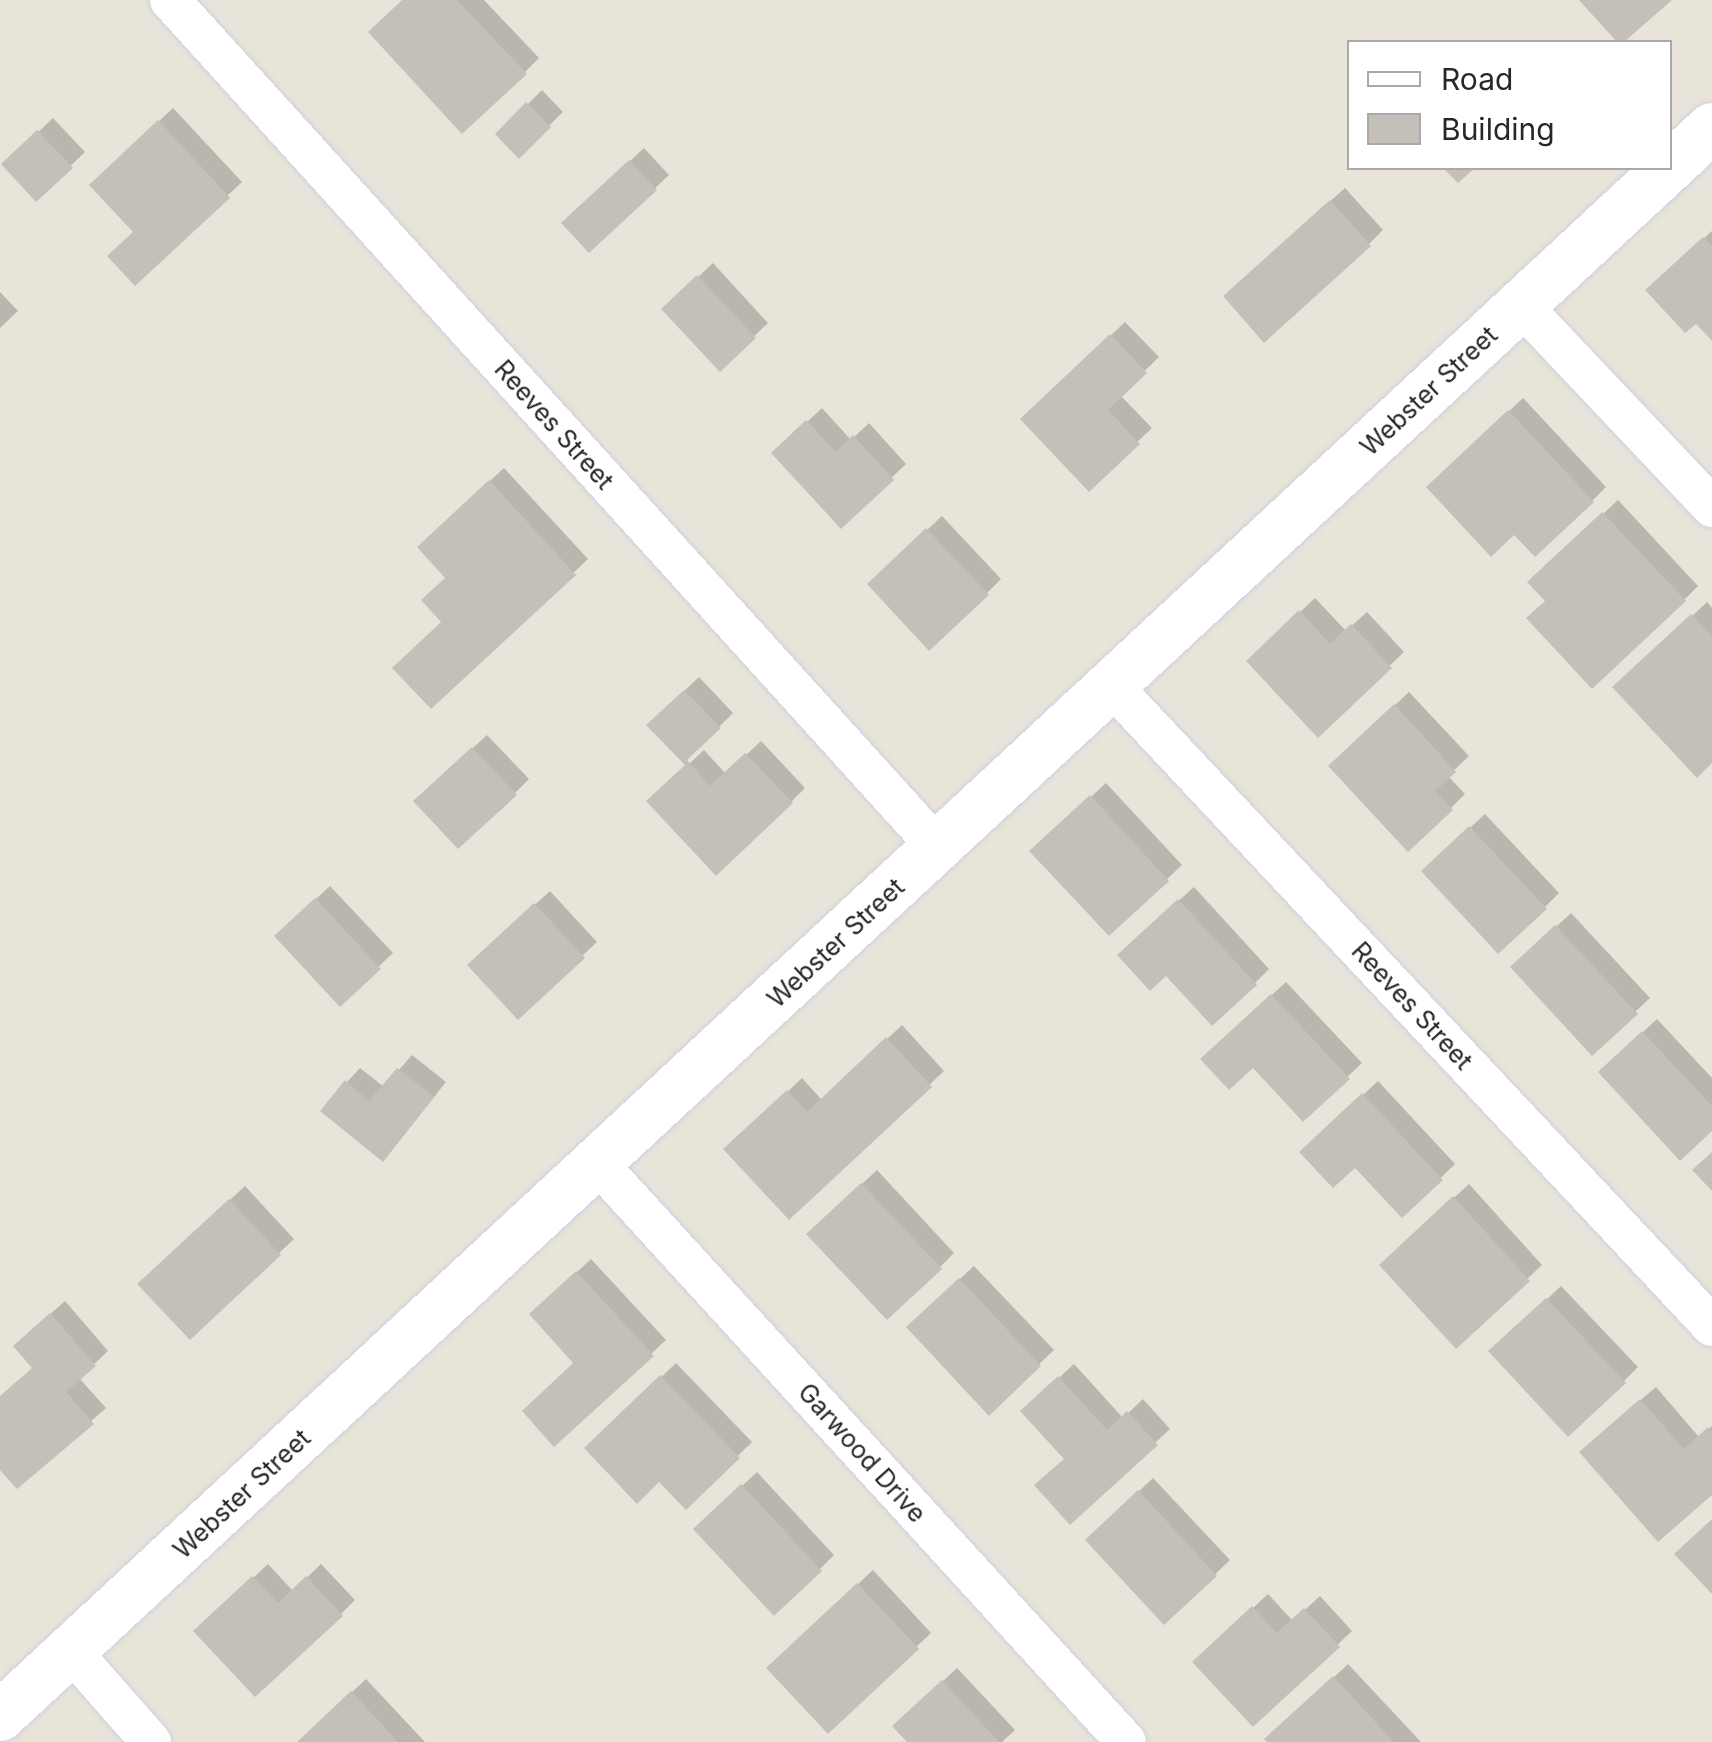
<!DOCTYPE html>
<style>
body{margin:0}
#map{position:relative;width:1712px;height:1742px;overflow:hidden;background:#e9e4d9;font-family:Inter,sans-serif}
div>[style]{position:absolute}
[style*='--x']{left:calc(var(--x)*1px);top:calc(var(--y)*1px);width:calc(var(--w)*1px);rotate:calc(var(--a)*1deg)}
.shadow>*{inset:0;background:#0003}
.building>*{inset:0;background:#c4c0b9}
.roads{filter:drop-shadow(0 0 2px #ced0df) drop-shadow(0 0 2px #ced0df)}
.minor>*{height:40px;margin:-20px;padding:0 20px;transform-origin:20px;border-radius:20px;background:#fff}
.tertiary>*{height:50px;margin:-25px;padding:0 25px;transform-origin:25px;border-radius:25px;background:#fff}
span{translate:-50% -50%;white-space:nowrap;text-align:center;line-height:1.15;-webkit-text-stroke:8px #fff;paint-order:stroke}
.street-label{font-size:25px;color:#272727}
.legend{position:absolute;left:1347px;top:40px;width:325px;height:130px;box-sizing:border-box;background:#fff;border:2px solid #a9a9a9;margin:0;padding:12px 18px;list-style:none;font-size:30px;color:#272727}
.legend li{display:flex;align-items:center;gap:20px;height:50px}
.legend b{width:50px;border:2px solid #a9a9a9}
</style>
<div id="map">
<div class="shadow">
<div style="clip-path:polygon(405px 0,484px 0,539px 58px,525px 72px)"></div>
<div style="clip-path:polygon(542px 90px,563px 112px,519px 155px,498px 134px)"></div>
<div style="clip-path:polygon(173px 108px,242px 182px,135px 282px,136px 231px,106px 171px)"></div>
<div style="clip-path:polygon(53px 118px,85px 152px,37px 198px,5px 164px)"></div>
<div style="clip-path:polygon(644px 148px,669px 175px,590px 250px,578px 209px)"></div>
<div style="clip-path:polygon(1345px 188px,1383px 230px,1369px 244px,1240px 283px)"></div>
<div style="clip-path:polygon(1712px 231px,1712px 337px,1663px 276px)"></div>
<div style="clip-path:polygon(713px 263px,768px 323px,720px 369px,664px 309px)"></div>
<div style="clip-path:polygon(0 292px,18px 311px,0 328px)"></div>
<div style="clip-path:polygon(1125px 322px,1159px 357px,1120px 395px,1152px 428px,1089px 488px,1023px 419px)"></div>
<div style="clip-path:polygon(1523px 398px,1606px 487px,1592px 501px,1514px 531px,1443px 473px)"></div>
<div style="clip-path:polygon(822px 408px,851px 440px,869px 423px,906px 464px,842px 525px,774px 453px)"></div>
<div style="clip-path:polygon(504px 468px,588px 559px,431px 706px,448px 577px,434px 533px)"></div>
<div style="clip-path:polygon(1618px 500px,1698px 586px,1684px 600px,1548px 600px,1545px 568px)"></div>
<div style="clip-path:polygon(942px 516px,1001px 579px,987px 593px,884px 570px)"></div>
<div style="clip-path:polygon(1315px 598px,1346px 631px,1367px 612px,1404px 652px,1318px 734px,1263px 647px)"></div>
<div style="clip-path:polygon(1707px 602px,1712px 608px,1712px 760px,1630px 674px)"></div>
<div style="clip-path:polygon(699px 677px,733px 713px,719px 727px,663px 711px)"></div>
<div style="clip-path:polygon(1409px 692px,1469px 756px,1448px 776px,1465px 794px,1451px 808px,1345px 752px)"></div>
<div style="clip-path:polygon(487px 735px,529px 779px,515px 793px,431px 787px)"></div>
<div style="clip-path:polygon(761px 741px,805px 788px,791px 802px,663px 788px,704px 750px,726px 774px)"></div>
<div style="clip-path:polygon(1106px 783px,1182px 865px,1109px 933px,1047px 837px)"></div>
<div style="clip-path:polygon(1485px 814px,1559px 893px,1545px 907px,1438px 857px)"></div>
<div style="clip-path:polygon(330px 886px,393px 953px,340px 1003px,291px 922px)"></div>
<div style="clip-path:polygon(1194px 887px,1269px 969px,1255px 983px,1166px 972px,1134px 941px)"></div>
<div style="clip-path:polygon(550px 891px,597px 942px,518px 1016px,484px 951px)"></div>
<div style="clip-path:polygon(1571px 913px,1650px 998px,1592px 1052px,1527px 954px)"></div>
<div style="clip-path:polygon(1286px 982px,1362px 1063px,1303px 1119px,1253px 1065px,1218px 1045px)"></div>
<div style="clip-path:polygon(1657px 1019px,1712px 1078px,1712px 1128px,1615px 1058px)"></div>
<div style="clip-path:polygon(902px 1025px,944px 1071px,789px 1216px,741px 1136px,802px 1078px,822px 1100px)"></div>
<div style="clip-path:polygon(412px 1055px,446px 1082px,396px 1145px,347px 1082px,360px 1068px,384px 1087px)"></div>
<div style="clip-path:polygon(1378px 1081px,1455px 1164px,1402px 1215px,1355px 1164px,1317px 1138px)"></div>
<div style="clip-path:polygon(877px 1170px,954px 1253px,940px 1267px,823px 1220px)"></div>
<div style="clip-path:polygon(1469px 1184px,1542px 1265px,1456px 1345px,1396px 1251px)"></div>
<div style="clip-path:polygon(245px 1186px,294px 1239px,190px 1337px,155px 1270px)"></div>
<div style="clip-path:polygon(591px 1259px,666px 1340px,555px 1444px,576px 1363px,546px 1301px)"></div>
<div style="clip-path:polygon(974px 1266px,1054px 1350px,989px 1412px,923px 1313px)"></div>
<div style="clip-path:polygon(1561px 1286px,1638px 1367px,1624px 1381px,1506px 1338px)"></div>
<div style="clip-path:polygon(65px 1301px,108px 1351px,79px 1378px,106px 1408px,17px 1486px,0 1466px,0 1397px,34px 1367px,30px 1332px)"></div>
<div style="clip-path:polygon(676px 1363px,752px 1442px,686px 1506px,659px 1479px,587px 1448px)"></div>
<div style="clip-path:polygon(1074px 1364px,1123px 1418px,1143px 1399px,1170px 1429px,1070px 1521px,1067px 1458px,1038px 1397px)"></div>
<div style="clip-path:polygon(1656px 1387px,1699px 1437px,1712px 1426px,1712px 1491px,1596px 1438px)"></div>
<div style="clip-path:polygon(757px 1472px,834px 1555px,820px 1569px,710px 1516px)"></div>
<div style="clip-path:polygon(1153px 1478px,1230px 1560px,1165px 1622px,1102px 1526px)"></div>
<div style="clip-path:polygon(268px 1564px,293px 1591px,321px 1564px,355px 1600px,341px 1614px,211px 1617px)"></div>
<div style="clip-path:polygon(873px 1570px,931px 1633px,828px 1731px,783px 1654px)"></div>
<div style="clip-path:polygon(1268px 1594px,1293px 1621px,1320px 1596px,1352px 1631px,1253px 1724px,1210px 1648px)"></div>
<div style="clip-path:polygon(1348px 1664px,1421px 1742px,1270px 1742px,1282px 1726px)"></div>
<div style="clip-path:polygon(957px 1668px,1015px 1730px,1002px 1742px,910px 1742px,910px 1712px)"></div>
<div style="clip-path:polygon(366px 1679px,425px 1742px,300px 1742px,313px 1729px)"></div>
</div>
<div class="building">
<div style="clip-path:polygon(402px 0,457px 0,527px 74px,462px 134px,368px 32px)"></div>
<div style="clip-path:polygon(1579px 0,1672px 0,1624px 42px,1617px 42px)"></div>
<div style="clip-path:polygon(526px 102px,551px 127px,519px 159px,495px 134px)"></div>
<div style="clip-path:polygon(158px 120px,230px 198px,135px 286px,107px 256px,133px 232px,89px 185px)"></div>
<div style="clip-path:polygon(37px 130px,73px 168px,36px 202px,1px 164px)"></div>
<div style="clip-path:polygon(629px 160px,657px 190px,589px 253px,561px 223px)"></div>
<div style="clip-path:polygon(1443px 168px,1475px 168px,1458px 183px)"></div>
<div style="clip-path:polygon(1330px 200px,1371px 246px,1264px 343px,1223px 296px)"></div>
<div style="clip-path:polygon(1703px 237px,1712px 246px,1712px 341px,1696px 324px,1685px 333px,1645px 290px)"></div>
<div style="clip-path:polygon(697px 275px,756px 338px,720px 372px,661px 309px)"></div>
<div style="clip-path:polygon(1110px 334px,1147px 373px,1108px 410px,1140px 444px,1089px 492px,1020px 419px)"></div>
<div style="clip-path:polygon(1508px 410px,1594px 502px,1535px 557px,1514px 535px,1491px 557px,1426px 487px)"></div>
<div style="clip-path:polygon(806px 420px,836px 452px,853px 435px,894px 480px,841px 529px,771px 453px)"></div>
<div style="clip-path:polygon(489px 480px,576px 575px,431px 709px,392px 668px,441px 622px,421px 600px,445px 578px,417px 547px)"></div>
<div style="clip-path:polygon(1602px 512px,1686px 601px,1592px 689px,1526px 618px,1545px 601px,1527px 582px)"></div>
<div style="clip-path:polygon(926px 528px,989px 595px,929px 651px,867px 584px)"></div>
<div style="clip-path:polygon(1299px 610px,1330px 644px,1351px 624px,1392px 668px,1318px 738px,1246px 661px)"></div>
<div style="clip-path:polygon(1691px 614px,1712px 636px,1712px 763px,1697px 778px,1612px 687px)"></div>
<div style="clip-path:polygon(684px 690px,721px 728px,687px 760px,710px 786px,745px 753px,793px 803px,716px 876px,646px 801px,685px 765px,646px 725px)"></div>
<div style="clip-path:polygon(1394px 704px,1456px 772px,1435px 791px,1453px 810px,1408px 852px,1328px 766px)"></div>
<div style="clip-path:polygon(472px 747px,517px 795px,458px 849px,413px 801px)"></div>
<div style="clip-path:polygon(1090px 795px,1169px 881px,1109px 936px,1029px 851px)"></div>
<div style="clip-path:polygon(1469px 826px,1547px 909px,1498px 954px,1421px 871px)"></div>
<div style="clip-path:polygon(315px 898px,381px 969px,340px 1007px,274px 936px)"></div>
<div style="clip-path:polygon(1178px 899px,1257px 985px,1212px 1026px,1166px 976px,1150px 991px,1117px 955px)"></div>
<div style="clip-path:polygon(534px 903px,585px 958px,518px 1020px,467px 965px)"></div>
<div style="clip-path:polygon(1555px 925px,1638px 1014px,1592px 1056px,1510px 967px)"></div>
<div style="clip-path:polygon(1271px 994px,1350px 1079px,1303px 1122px,1253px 1068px,1229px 1090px,1200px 1059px)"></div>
<div style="clip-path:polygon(1642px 1031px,1712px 1106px,1712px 1131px,1680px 1161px,1598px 1072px)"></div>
<div style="clip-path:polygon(886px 1037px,932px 1087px,789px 1220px,723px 1149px,787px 1090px,807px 1112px)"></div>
<div style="clip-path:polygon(397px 1068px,434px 1097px,383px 1162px,320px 1111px,345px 1080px,369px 1101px)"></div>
<div style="clip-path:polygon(1362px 1093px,1443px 1180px,1402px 1218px,1355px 1168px,1333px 1188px,1299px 1152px)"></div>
<div style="clip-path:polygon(1712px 1152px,1712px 1191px,1692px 1170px)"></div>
<div style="clip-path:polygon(861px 1183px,942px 1269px,887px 1320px,806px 1234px)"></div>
<div style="clip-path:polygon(1453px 1196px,1530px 1281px,1456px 1349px,1379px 1265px)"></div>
<div style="clip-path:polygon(229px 1199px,281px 1255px,190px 1340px,137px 1284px)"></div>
<div style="clip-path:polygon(576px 1271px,654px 1356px,554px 1447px,522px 1411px,573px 1363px,529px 1314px)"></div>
<div style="clip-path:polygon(959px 1278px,1041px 1366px,989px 1416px,906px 1327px)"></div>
<div style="clip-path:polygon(1546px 1298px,1626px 1383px,1568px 1437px,1488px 1351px)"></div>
<div style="clip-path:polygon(50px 1313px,96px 1366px,66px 1392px,94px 1424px,17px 1489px,0 1470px,0 1396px,32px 1368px,13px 1346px)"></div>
<div style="clip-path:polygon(660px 1375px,740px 1458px,686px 1510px,659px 1482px,637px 1504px,584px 1448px)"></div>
<div style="clip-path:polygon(1058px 1376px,1107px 1430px,1127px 1411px,1158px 1445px,1070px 1525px,1034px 1485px,1064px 1459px,1020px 1411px)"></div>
<div style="clip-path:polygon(1640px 1399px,1684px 1449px,1708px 1427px,1712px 1432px,1712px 1495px,1658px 1542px,1579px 1452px)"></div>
<div style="clip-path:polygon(741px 1484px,822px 1571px,774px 1616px,693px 1529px)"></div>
<div style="clip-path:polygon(1138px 1490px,1217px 1576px,1164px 1625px,1085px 1540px)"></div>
<div style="clip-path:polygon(1712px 1519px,1712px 1594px,1674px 1554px)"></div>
<div style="clip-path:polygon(252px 1576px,278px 1603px,306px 1576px,343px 1616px,255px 1697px,193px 1631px)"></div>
<div style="clip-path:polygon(857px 1583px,919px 1649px,828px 1734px,766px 1668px)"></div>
<div style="clip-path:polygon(1252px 1606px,1277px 1633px,1304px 1608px,1340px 1647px,1253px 1727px,1192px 1662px)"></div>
<div style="clip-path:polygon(1333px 1676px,1394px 1742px,1267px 1742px,1264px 1739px)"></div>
<div style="clip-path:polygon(942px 1680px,999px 1742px,907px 1742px,892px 1726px)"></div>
<div style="clip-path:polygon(351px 1691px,398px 1742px,297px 1742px)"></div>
</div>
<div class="roads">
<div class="minor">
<div style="--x:170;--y:0;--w:1144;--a:47.83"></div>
<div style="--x:1521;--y:305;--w:278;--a:46.6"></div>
<div style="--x:1112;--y:686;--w:877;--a:46.85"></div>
<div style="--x:599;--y:1165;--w:781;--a:47.59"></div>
<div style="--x:71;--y:1651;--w:121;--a:48.7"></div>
</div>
<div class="tertiary">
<div style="--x:0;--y:1716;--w:2335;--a:-42.85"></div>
</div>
</div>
<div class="street-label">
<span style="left:1429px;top:391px;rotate:-43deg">Webster Street</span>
<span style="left:554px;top:425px;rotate:48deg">Reeves Street</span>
<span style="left:836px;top:943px;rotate:-43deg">Webster Street</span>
<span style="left:1412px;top:1006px;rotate:47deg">Reeves Street</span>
<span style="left:862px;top:1453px;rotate:48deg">Garwood Drive</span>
<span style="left:242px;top:1494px;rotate:-43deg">Webster Street</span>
</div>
<ul class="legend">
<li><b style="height:12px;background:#fff"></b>Road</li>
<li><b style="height:28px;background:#c4c0b9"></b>Building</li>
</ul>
</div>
